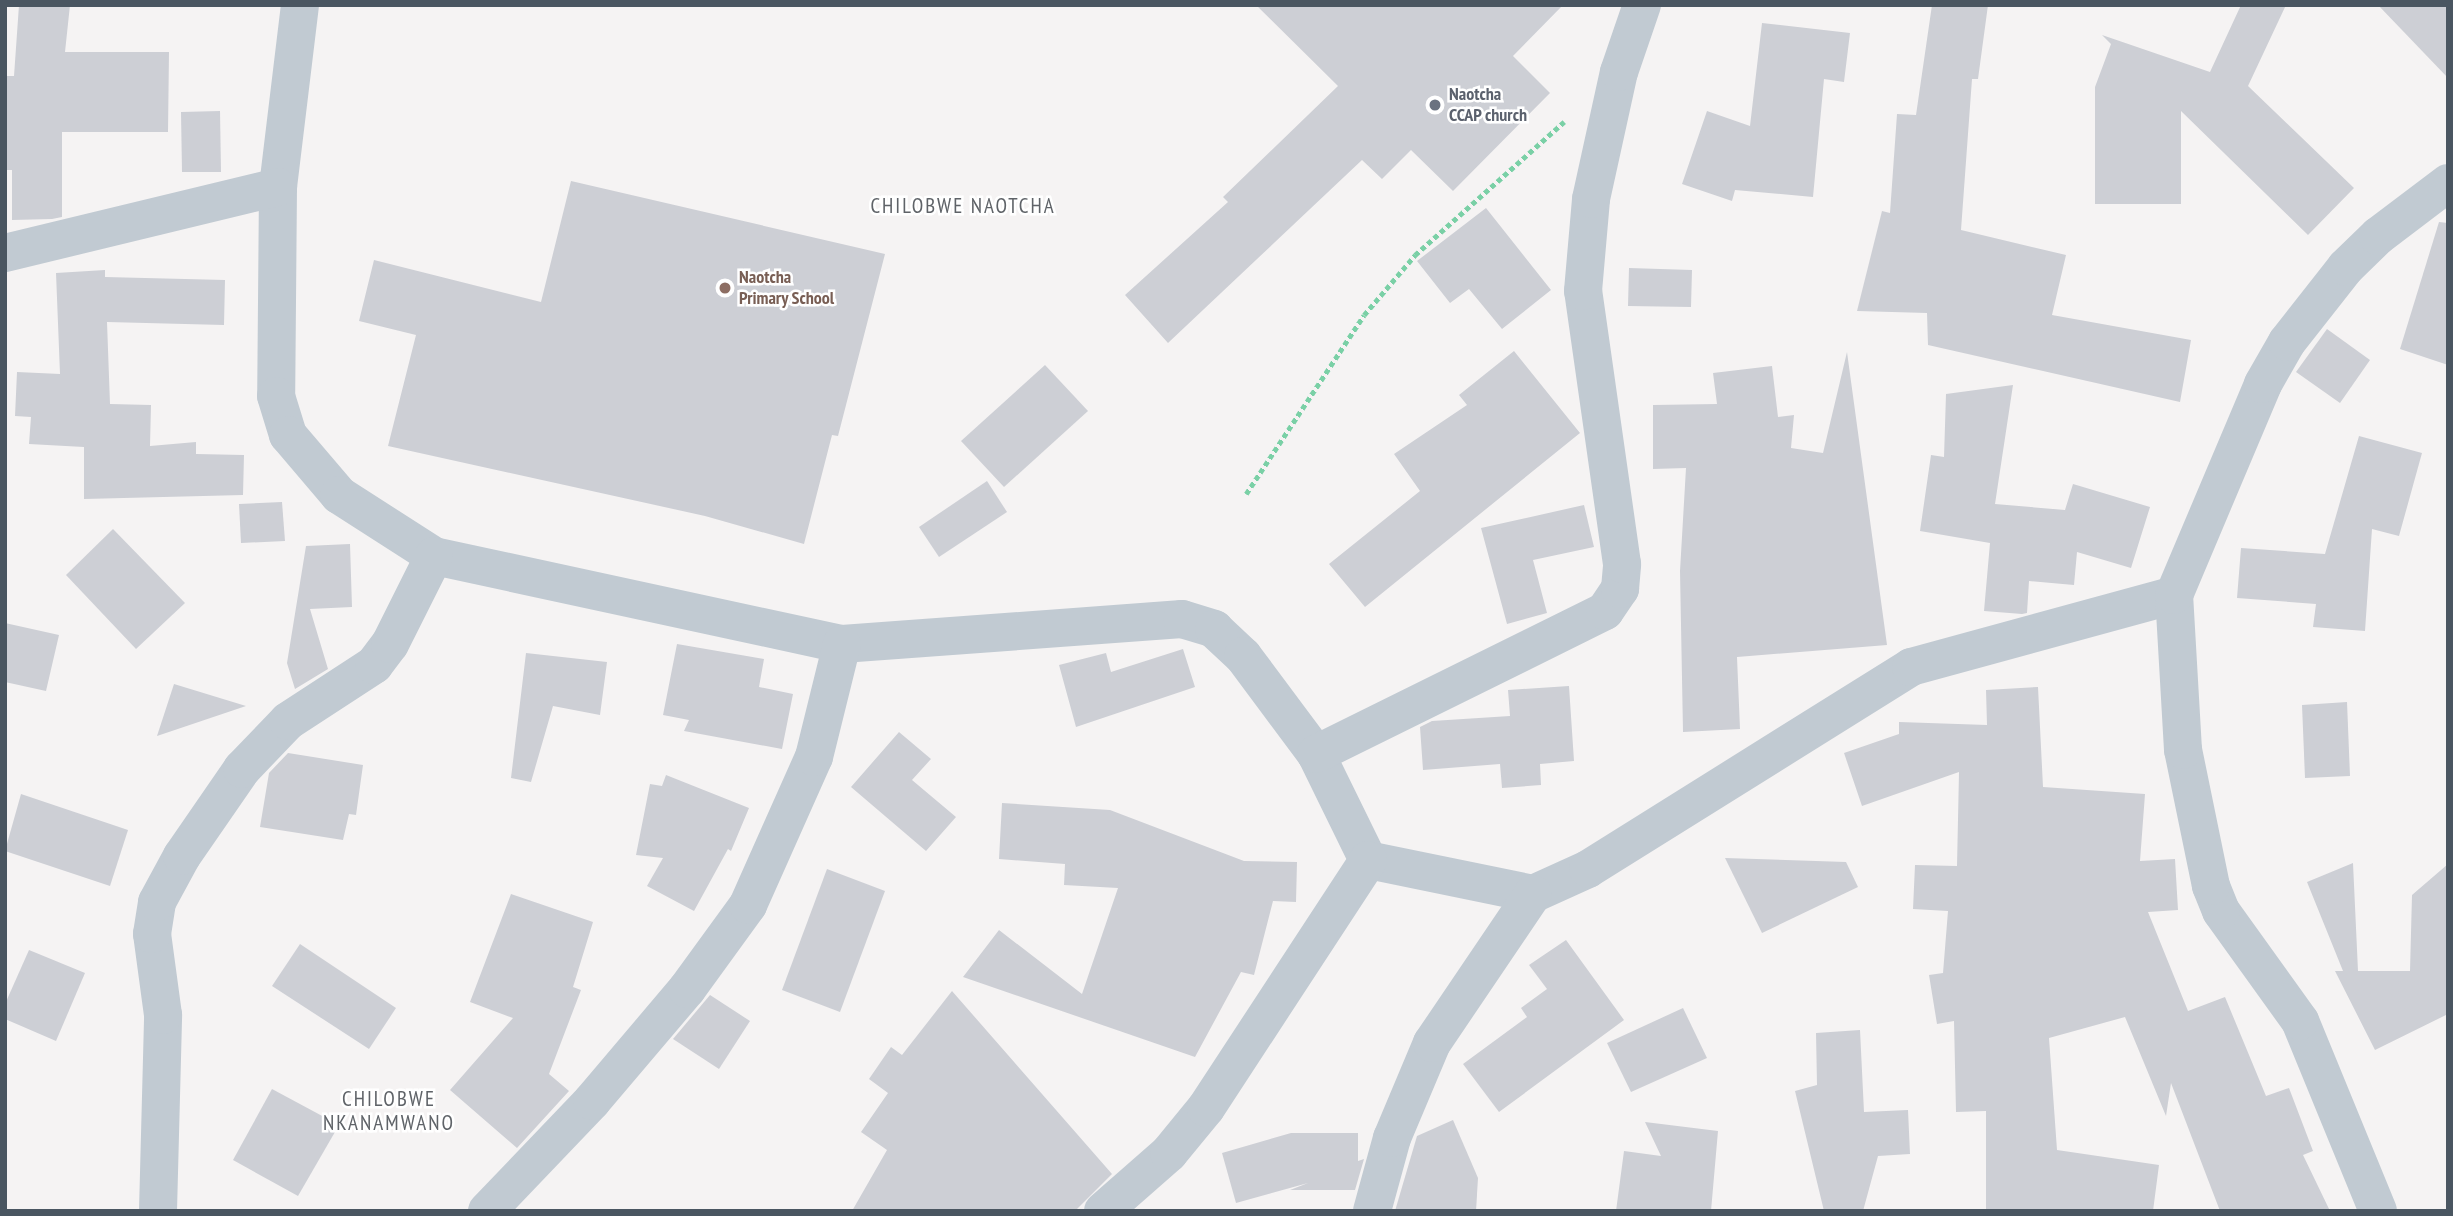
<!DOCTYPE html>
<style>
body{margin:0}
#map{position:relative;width:2453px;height:1216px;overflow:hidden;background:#f5f3f3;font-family:"PT Sans Narrow",sans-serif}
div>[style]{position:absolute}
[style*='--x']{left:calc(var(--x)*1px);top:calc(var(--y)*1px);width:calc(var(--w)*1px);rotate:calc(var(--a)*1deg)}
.building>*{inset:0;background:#cdcfd5}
.path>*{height:4.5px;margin-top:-2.25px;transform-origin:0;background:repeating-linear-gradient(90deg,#7ad0a6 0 5px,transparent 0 8.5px)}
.minor>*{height:38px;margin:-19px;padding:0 19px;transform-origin:19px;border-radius:19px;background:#c1cad2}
.dots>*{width:19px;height:19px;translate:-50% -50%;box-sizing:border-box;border:4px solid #fff;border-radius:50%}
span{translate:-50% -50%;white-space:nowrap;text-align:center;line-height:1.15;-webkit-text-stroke:5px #fff;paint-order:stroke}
.worship-label{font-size:18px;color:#5b616d;font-weight:700}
.left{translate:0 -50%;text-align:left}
.education-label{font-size:18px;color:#785e54;font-weight:700}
.quarter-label{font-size:21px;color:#5f6368;letter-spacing:2px}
.frame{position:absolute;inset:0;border:7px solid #4a5661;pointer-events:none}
</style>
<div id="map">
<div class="building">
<div style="clip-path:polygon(19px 5px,70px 5px,65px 52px,169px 52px,168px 132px,62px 132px,62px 217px,52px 219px,12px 220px,12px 170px,5px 170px,5px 76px,14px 76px)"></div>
<div style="clip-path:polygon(1256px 5px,1563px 5px,1513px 56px,1550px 93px,1453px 191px,1411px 150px,1382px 179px,1362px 160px,1168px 343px,1125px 295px,1228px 202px,1223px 197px,1338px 86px)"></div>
<div style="clip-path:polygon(1932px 5px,1988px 5px,1978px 79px,1972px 79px,1961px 230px,2066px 255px,2052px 315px,2191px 340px,2180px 402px,1928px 345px,1927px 313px,1857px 311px,1882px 211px,1890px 213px,1897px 114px,1916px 115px)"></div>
<div style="clip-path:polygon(2241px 5px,2286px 5px,2248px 86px,2354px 188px,2308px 235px,2181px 111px,2181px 204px,2095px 204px,2095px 87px,2111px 44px,2102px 35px,2210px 72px)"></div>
<div style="clip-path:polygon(2378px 5px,2448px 5px,2448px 78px)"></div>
<div style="clip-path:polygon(1762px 23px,1850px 33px,1844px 82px,1824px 79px,1813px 197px,1735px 190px,1732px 201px,1682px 184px,1707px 111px,1750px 126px)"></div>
<div style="clip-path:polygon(220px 111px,221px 172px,182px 172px,181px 112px)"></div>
<div style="clip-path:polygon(571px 181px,885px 254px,838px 436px,832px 435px,804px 544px,705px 516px,388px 446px,416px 335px,359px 321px,374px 260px,541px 302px)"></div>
<div style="clip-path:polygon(1486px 208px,1551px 290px,1502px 329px,1469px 289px,1450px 303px,1417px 261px)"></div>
<div style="clip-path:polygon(2439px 222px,2448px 223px,2448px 365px,2400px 349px)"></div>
<div style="clip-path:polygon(1629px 268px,1692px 270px,1691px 307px,1628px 306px)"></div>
<div style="clip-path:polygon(105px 270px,105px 277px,225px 280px,224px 325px,107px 322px,110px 404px,151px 405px,150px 446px,196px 442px,196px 454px,244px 455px,243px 495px,84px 499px,84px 447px,29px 444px,31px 417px,15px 416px,17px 372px,60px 374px,56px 273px)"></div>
<div style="clip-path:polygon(2327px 329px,2370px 360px,2340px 403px,2296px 372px)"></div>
<div style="clip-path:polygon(1514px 351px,1580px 433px,1365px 607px,1329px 564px,1420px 491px,1394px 454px,1467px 405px,1459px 395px)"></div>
<div style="clip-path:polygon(1847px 352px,1887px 645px,1737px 657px,1740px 729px,1683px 732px,1680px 571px,1686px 468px,1653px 469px,1653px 405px,1717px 404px,1713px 373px,1772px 366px,1778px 417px,1794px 415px,1791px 448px,1823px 453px)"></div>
<div style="clip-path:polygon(1045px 365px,1088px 411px,1004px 487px,961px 441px)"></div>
<div style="clip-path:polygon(2013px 385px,1995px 504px,2065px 510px,2073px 484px,2150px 507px,2131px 568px,2077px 552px,2074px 585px,2029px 581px,2027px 613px,2022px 614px,1984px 611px,1990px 543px,1920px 531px,1931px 455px,1944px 457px,1946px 394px)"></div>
<div style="clip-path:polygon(2359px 436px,2422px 453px,2399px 536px,2372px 529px,2365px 631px,2313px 627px,2316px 604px,2237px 598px,2241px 548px,2325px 554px)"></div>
<div style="clip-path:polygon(987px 481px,1007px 512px,939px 557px,919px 527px)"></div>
<div style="clip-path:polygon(282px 502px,285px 541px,241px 543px,239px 504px)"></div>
<div style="clip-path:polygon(1584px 505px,1594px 547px,1533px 560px,1547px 613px,1507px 624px,1481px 528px)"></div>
<div style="clip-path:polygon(113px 529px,185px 603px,136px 649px,66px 575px)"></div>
<div style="clip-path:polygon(350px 544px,352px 607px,310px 609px,328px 669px,295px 689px,287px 663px,306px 546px)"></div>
<div style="clip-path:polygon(5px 623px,59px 635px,46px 691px,5px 682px)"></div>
<div style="clip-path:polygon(677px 644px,764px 659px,759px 687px,793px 694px,782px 749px,684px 731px,689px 720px,663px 715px)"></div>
<div style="clip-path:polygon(1183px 649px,1195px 687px,1076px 727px,1059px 665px,1106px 653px,1111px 672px)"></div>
<div style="clip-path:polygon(526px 653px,607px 662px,600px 715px,553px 706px,531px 782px,511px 778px)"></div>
<div style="clip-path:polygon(174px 684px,246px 706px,157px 736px)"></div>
<div style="clip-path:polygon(1569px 686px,1574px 761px,1540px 764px,1541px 785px,1502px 788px,1500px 764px,1423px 770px,1420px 727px,1432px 721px,1510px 716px,1508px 690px)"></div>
<div style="clip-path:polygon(2038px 687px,2043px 787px,2145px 794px,2140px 861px,2175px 859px,2178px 910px,2148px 912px,2188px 1011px,2225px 997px,2266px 1096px,2289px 1088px,2313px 1151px,2303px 1155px,2330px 1211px,2220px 1211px,2171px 1083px,2166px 1116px,2125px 1017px,2049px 1038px,2057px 1150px,2159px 1165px,2153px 1211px,1986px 1211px,1986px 1111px,1956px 1112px,1954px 1021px,1937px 1024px,1929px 975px,1943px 973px,1948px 911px,1913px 909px,1915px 865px,1957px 866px,1959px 772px,1862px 806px,1844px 753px,1899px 734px,1899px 722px,1987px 725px,1986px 690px)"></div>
<div style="clip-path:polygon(2347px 702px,2350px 776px,2305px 778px,2302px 705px)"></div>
<div style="clip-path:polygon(899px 732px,931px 759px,912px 780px,956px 817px,926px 851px,851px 787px)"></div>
<div style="clip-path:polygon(288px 753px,363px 765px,356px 815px,349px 814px,343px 840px,260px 827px,269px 773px)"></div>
<div style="clip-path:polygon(666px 775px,749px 808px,731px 851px,728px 849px,694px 911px,647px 886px,663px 858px,636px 855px,650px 784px,662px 786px)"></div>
<div style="clip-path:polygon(21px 794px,128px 830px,110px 886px,5px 851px)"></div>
<div style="clip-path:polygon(1002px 803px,1110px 810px,1244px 861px,1297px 862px,1296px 902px,1273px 901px,1254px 975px,1241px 972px,1195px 1057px,963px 977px,999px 930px,1082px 994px,1118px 888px,1064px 885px,1065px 864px,999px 859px)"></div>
<div style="clip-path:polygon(1725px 858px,1846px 862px,1858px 887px,1762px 933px)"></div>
<div style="clip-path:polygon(2353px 863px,2358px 971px,2410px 971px,2412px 895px,2448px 864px,2448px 1014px,2375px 1050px,2335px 971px,2343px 971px,2307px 882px)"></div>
<div style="clip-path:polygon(827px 869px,885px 891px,840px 1012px,782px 990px)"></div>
<div style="clip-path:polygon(511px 894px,593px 922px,573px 987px,581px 990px,549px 1074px,569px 1091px,517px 1148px,450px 1090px,513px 1018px,470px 1002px)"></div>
<div style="clip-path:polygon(1566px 940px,1624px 1020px,1499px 1112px,1463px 1064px,1527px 1017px,1521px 1008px,1547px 989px,1529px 965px)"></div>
<div style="clip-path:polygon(300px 944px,396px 1008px,369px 1049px,272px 986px)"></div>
<div style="clip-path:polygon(29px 950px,85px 973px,56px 1041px,5px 1019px,5px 1004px)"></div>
<div style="clip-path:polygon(952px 991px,1112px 1174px,1075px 1211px,852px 1211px,887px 1150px,861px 1132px,888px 1093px,869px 1079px,891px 1047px,902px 1055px)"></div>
<div style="clip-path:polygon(710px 995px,750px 1021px,719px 1069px,673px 1039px)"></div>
<div style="clip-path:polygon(1683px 1008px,1707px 1058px,1631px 1092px,1607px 1043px)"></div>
<div style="clip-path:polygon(1860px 1030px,1864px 1112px,1908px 1110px,1910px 1154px,1878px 1156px,1863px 1211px,1824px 1211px,1795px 1091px,1817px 1085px,1816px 1033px)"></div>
<div style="clip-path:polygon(272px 1089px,339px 1125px,298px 1196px,233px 1160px)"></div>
<div style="clip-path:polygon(1453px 1120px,1478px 1178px,1476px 1211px,1395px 1211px,1417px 1136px)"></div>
<div style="clip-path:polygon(1645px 1122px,1718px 1131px,1711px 1211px,1616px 1211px,1624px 1151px,1661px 1156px)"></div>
<div style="clip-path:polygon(1291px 1133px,1358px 1133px,1358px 1161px,1364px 1159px,1355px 1190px,1290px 1190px,1308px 1183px,1236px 1203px,1222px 1153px)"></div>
</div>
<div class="path">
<div style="--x:1246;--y:494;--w:214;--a:-56.6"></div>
<div style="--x:1364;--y:315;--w:79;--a:-49.6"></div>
<div style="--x:1415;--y:255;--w:200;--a:-41.8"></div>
</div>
<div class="minor">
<div style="--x:300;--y:5;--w:183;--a:96.9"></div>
<div style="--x:278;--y:187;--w:209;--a:90.5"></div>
<div style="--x:276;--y:396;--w:41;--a:72.9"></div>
<div style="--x:288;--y:435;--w:79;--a:49.6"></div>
<div style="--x:339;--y:495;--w:113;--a:32.7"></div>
<div style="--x:434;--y:556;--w:417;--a:12.2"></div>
<div style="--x:842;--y:644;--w:341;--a:-4.2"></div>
<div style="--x:1182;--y:619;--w:34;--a:17"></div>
<div style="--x:1214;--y:629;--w:40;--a:43"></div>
<div style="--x:1243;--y:656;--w:122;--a:53.3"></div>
<div style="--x:1316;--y:754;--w:118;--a:63.9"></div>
<div style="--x:1368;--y:860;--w:168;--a:11.6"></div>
<div style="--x:1533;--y:894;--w:60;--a:-24.4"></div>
<div style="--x:1588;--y:869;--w:381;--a:-32"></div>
<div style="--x:1911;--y:667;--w:273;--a:-15.3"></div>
<div style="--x:5;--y:253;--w:281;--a:-13.6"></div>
<div style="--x:1316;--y:754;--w:322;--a:-26.3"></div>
<div style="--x:1605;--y:611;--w:27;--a:-56"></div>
<div style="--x:1620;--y:589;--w:25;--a:-85"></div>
<div style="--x:1622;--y:564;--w:276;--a:-98.1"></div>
<div style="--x:1583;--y:291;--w:92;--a:-85"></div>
<div style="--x:1591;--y:199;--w:130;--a:-77.6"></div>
<div style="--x:1619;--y:72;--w:71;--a:-71.1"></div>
<div style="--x:158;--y:1211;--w:196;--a:-88.5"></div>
<div style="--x:163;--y:1015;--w:82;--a:-97.7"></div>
<div style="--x:152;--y:934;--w:32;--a:-81"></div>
<div style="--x:157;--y:902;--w:52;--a:-61.5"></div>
<div style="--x:182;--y:856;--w:106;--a:-55.4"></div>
<div style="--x:242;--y:769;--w:66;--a:-46.2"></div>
<div style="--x:288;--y:721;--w:103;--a:-33.1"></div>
<div style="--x:374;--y:665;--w:26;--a:-53"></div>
<div style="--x:390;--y:644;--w:98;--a:-63.4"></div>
<div style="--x:487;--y:1211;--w:152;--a:-46.3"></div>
<div style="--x:592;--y:1101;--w:147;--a:-49.7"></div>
<div style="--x:687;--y:989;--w:104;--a:-54"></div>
<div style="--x:748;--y:905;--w:162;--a:-66"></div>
<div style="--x:814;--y:757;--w:116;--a:-76.1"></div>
<div style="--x:1103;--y:1211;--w:88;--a:-41.3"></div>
<div style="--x:1169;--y:1153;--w:58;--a:-50.6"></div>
<div style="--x:1206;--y:1108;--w:296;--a:-56.8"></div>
<div style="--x:1372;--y:1211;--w:76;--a:-74.7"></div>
<div style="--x:1392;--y:1138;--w:103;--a:-67.2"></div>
<div style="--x:1432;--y:1043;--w:180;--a:-55.9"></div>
<div style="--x:2378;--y:1211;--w:205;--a:-112.3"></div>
<div style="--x:2300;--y:1021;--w:135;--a:-125.7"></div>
<div style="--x:2221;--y:911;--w:27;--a:-112"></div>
<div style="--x:2211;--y:886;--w:139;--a:-101.6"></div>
<div style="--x:2183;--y:750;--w:155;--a:-93.3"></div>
<div style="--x:2174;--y:595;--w:229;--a:-67.1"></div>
<div style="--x:2263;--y:384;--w:48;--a:-60.3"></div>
<div style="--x:2287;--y:342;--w:95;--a:-51.8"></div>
<div style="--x:2346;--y:267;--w:45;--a:-44.1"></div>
<div style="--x:2378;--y:236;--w:88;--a:-37.1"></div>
</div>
<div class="dots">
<div style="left:1435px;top:105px;background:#6b7280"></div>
<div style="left:725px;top:288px;background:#8d6e63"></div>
</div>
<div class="worship-label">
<span class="left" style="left:1449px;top:105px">Naotcha<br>CCAP church</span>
</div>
<div class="education-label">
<span class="left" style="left:739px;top:288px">Naotcha<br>Primary School</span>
</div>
<div class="quarter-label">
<span style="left:963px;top:206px">CHILOBWE NAOTCHA</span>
<span style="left:389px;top:1111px">CHILOBWE<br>NKANAMWANO</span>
</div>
<div class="frame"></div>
</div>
